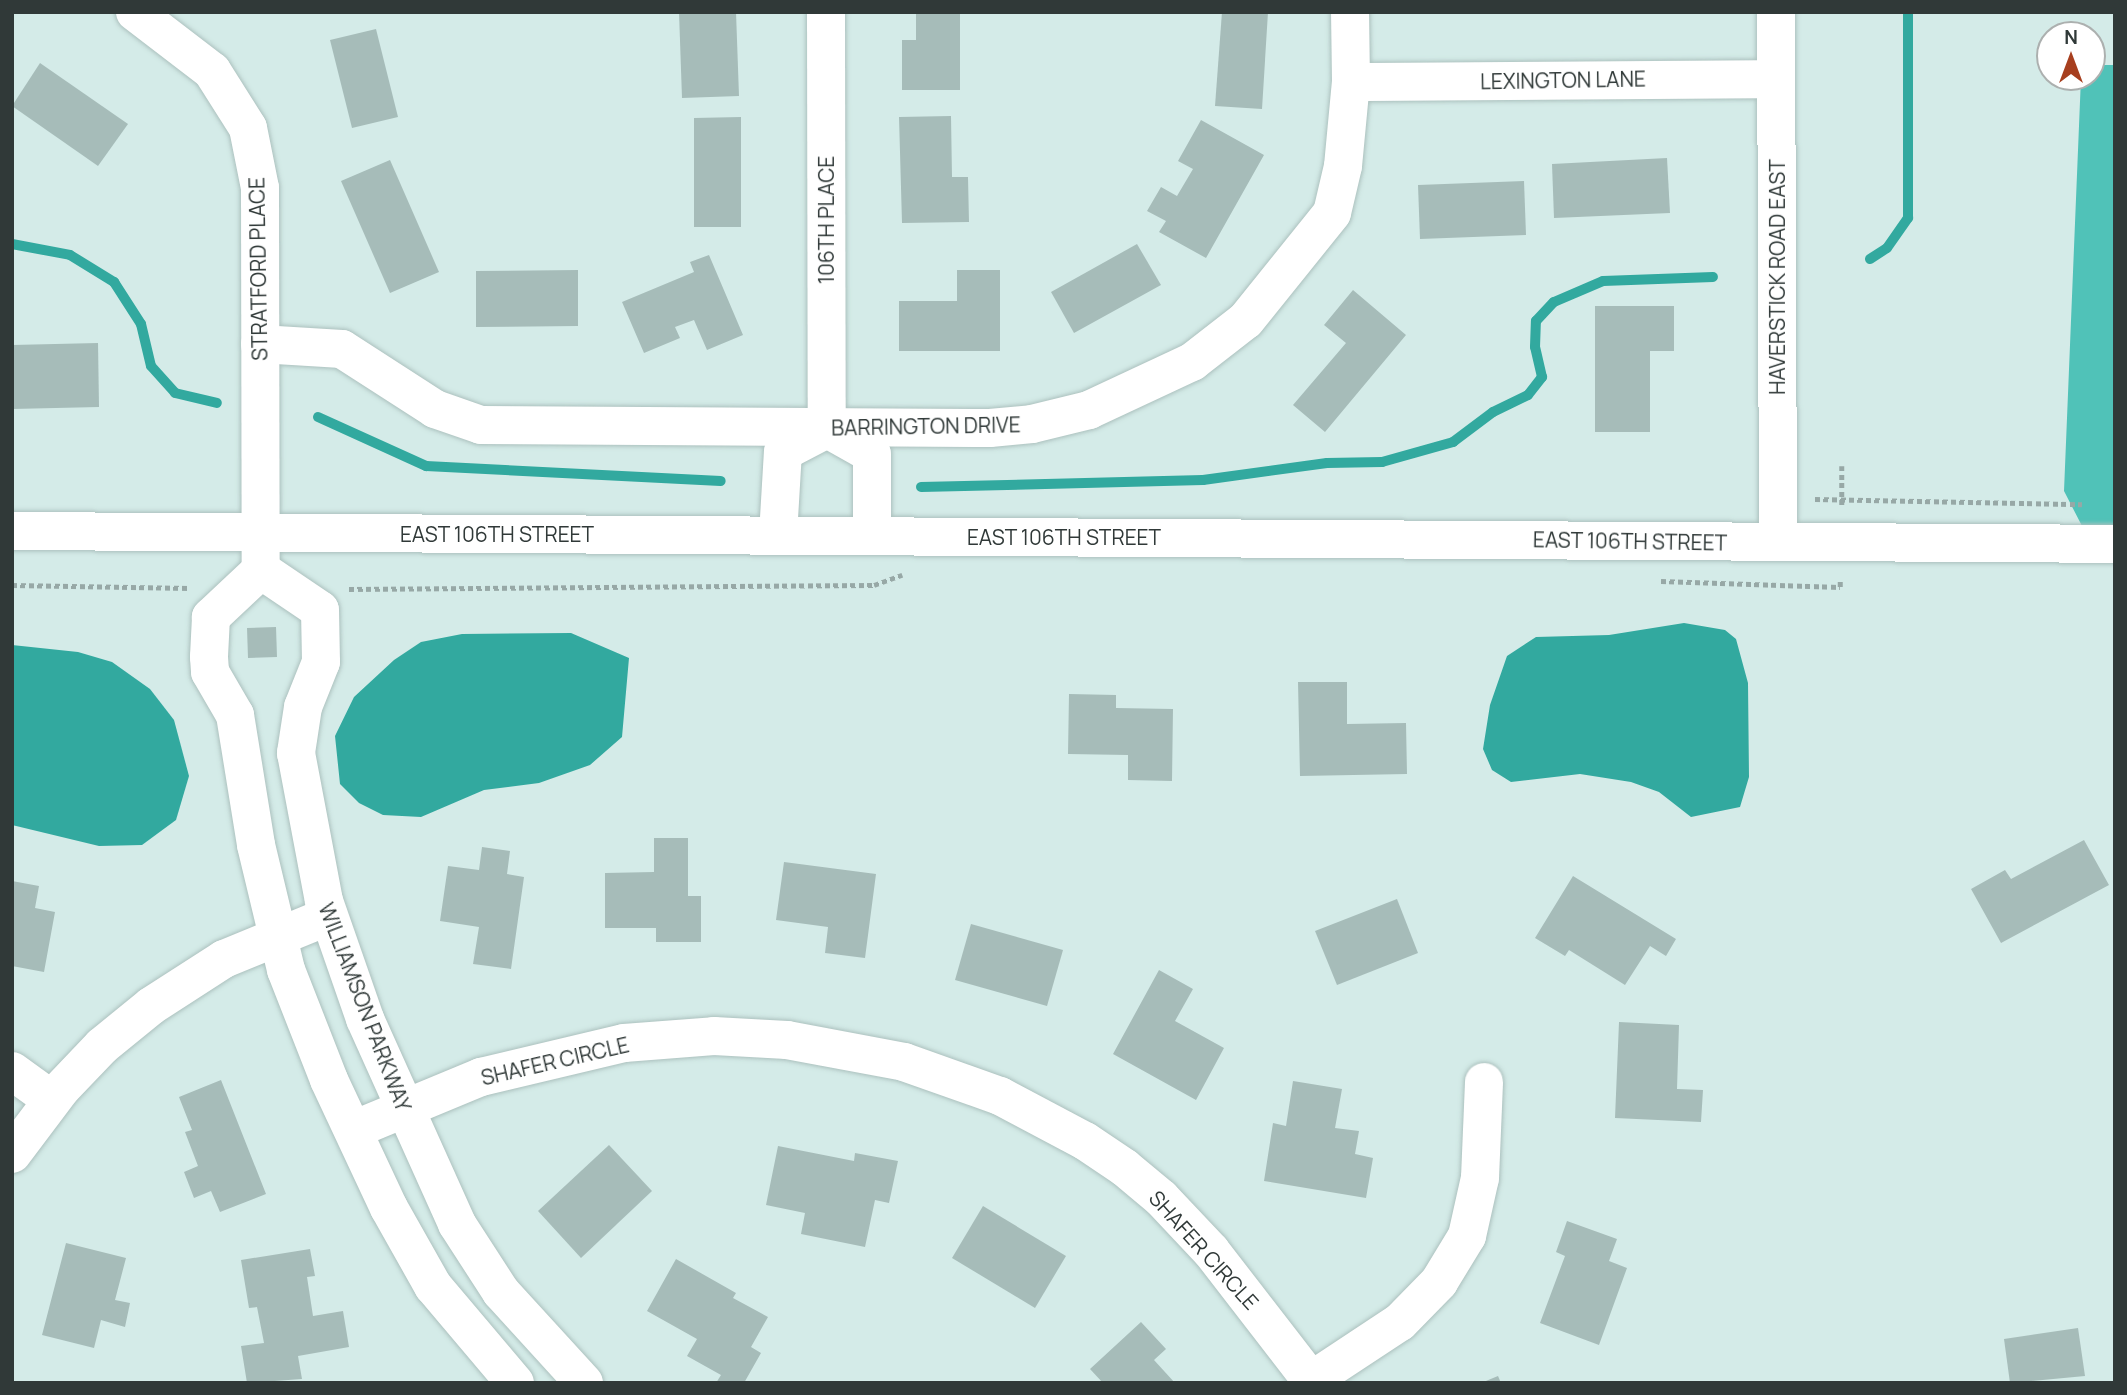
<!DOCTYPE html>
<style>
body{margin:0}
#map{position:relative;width:2127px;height:1395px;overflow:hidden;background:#d4ebe8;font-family:Manrope,sans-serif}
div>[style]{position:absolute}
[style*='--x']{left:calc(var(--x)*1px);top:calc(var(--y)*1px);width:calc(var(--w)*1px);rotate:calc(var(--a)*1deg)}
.forest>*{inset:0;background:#50c2b8}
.water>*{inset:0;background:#32a99f}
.stream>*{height:10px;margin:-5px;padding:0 5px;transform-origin:5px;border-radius:5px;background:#32a99f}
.building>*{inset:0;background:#a6bcb9}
.path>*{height:4.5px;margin-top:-2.25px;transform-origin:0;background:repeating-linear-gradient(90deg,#97a8a6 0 5px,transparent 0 8.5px)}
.roads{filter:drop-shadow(0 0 2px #acc1be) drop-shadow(0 0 2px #acc1be)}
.minor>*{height:38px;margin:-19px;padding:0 19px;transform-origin:19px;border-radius:19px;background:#fff}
span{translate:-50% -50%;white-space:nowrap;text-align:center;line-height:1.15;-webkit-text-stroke:5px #fff;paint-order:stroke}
.street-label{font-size:21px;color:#303938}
.frame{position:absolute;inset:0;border:14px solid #303938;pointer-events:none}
.north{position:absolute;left:2036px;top:21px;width:70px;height:70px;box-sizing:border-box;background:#fff;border:2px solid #acb0af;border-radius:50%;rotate:0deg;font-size:19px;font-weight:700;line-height:28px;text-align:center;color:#303938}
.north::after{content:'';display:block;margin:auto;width:24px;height:32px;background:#a73f1f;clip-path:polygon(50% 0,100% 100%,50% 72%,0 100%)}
</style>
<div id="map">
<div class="forest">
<div style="clip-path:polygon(2092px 65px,2115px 65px,2115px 525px,2082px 526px,2064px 491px,2081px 77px,2092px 77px)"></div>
</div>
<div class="water">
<div style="clip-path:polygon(1684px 623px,1725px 630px,1736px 639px,1748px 683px,1749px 777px,1740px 807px,1691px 817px,1659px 792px,1631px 782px,1580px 774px,1511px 782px,1492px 770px,1483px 749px,1490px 705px,1507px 656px,1536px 637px,1609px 635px)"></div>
<div style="clip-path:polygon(571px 633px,629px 658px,622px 737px,590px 765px,539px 783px,484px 790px,421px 817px,383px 815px,359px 803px,340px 784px,335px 736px,354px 697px,394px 660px,421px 642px,462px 634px)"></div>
<div style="clip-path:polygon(12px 645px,78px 652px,112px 662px,150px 689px,174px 720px,189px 776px,176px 820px,142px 845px,99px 846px,12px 825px)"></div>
</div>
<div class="stream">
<div style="--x:12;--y:244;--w:59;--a:10.7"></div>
<div style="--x:70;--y:255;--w:52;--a:31.5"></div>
<div style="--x:114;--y:282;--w:50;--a:57.3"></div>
<div style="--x:141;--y:324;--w:43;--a:76.6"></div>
<div style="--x:151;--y:366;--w:36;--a:48"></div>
<div style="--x:175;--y:393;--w:43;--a:13.4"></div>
<div style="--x:1870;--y:259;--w:20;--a:-33"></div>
<div style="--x:1887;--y:248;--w:37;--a:-55"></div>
<div style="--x:1908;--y:218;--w:206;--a:-90"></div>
<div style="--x:318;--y:417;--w:119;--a:24.4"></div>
<div style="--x:426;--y:466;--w:295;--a:2.9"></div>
<div style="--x:921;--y:487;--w:282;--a:-1.4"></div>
<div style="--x:1203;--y:480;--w:125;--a:-7.8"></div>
<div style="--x:1327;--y:463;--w:55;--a:-1"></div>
<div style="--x:1382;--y:462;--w:74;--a:-15.7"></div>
<div style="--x:1453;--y:442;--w:50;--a:-36.9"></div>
<div style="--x:1493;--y:412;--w:39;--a:-26"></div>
<div style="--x:1528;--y:395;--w:23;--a:-52"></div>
<div style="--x:1542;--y:377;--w:31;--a:-103"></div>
<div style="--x:1535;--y:347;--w:26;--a:-88"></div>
<div style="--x:1536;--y:321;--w:26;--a:-47"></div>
<div style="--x:1554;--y:302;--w:53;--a:-23.2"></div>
<div style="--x:1603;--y:281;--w:110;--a:-2.1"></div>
</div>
<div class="building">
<div style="clip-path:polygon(679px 12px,736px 12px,739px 96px,682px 98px)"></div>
<div style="clip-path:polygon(916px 12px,960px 12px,960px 90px,902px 90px,902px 40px,916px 40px)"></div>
<div style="clip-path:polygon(1222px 12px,1268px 12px,1262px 109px,1215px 106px)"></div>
<div style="clip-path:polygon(376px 29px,398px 117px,352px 128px,330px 40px)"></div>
<div style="clip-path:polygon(40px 63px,128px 124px,98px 166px,12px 106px)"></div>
<div style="clip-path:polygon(951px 116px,952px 177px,968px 177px,969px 222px,902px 223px,899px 117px)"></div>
<div style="clip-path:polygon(741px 117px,741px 227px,694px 227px,694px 118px)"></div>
<div style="clip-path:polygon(1201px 120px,1264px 155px,1206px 258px,1159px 232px,1166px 221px,1147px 211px,1161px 187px,1177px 196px,1193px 169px,1178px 161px)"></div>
<div style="clip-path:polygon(1667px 158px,1670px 213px,1554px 218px,1552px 164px)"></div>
<div style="clip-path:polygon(390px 160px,439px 272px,390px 293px,341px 181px)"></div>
<div style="clip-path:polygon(1524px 181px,1526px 235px,1420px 239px,1418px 185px)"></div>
<div style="clip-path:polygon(1137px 244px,1161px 285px,1074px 333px,1051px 292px)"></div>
<div style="clip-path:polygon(709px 255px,743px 335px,707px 350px,694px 320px,675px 327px,680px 338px,644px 353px,622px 302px,694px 272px,690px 262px)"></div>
<div style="clip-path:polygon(578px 270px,578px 326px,476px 327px,476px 271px)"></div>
<div style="clip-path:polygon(957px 270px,1000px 270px,1000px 351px,899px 351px,899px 301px,957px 301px)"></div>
<div style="clip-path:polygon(1353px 290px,1406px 335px,1325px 432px,1293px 405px,1346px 343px,1324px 325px)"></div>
<div style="clip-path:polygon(1595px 306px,1674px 306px,1674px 351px,1650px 351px,1650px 432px,1595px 432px)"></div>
<div style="clip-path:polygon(98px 343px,99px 407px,12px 409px,12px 345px)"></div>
<div style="clip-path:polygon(276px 627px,277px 657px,248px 658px,247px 628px)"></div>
<div style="clip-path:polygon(1298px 682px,1347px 682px,1347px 724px,1406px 723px,1407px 774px,1300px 776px)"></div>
<div style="clip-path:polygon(1069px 694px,1116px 695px,1116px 708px,1173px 709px,1172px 781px,1128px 780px,1128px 755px,1068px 754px)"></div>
<div style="clip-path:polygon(654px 838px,688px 838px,688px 896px,701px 896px,701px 942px,656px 942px,656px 928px,605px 928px,605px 873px,654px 872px)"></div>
<div style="clip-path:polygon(2084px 840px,2109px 885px,2001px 943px,1971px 889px,2005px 870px,2011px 879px)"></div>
<div style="clip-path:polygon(482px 847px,510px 851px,507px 874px,524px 877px,511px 969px,473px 964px,479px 927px,440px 921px,448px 866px,479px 870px)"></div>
<div style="clip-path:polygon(784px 862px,876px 874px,865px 958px,825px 953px,828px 927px,776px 920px)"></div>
<div style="clip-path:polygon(1573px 876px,1676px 939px,1666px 956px,1650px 946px,1625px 985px,1569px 950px,1565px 956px,1535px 938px)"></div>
<div style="clip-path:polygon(12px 881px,39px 886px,35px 908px,55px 912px,44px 972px,12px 966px)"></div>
<div style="clip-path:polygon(1397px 899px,1418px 953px,1337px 985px,1315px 931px)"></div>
<div style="clip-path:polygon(971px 924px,1063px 950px,1047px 1006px,955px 980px)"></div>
<div style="clip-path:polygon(1159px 970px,1193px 989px,1175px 1021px,1224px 1048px,1196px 1100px,1113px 1054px)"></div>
<div style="clip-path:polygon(1619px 1022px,1679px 1025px,1677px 1089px,1703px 1090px,1701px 1122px,1615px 1118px)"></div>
<div style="clip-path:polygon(221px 1080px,266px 1194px,220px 1212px,211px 1191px,194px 1198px,184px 1172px,198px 1166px,185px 1132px,192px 1130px,179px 1097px)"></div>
<div style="clip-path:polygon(1293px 1081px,1342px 1089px,1335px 1128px,1359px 1131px,1355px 1154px,1373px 1158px,1366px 1198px,1264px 1181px,1273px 1123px,1286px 1126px)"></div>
<div style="clip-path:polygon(609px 1145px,652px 1191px,581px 1258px,538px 1211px)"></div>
<div style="clip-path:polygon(778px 1146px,854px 1161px,855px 1153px,898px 1161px,889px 1203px,875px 1200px,865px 1247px,801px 1234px,805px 1213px,766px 1205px)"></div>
<div style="clip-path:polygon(983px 1206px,1066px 1256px,1035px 1308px,952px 1258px)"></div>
<div style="clip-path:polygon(1567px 1221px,1617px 1239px,1609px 1261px,1627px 1268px,1599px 1345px,1540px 1323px,1565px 1256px,1556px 1252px)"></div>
<div style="clip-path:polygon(66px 1243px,126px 1258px,115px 1300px,130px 1303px,125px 1327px,101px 1320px,94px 1348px,42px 1335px)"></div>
<div style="clip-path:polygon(310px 1249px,315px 1276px,307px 1277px,313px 1316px,343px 1311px,349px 1347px,298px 1356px,302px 1379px,247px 1383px,241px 1346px,264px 1343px,257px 1307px,249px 1308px,241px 1260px)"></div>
<div style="clip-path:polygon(676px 1259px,736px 1293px,733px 1298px,768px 1317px,751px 1347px,761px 1353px,744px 1383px,716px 1383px,721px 1375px,687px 1356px,697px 1339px,647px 1311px)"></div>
<div style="clip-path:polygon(1141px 1322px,1166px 1349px,1154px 1360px,1175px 1383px,1103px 1383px,1090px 1369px)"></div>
<div style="clip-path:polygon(2078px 1328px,2085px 1376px,2010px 1383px,2004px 1339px)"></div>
<div style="clip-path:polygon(1498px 1376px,1501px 1383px,1481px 1383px)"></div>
</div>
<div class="path">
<div style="--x:1842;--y:466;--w:41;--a:90"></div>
<div style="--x:1815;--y:499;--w:267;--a:1.1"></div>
<div style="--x:1661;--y:581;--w:179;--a:1.9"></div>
<div style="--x:1840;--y:587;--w:8;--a:-90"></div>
<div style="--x:12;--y:585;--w:178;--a:1"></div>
<div style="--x:349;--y:589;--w:525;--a:-0.44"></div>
<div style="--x:874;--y:585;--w:30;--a:-20"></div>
</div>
<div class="roads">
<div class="minor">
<div style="--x:135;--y:12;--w:97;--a:37.5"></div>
<div style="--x:212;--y:71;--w:67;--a:57.7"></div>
<div style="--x:248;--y:128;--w:61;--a:78.7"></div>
<div style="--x:260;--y:188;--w:382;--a:89.9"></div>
<div style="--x:261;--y:570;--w:69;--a:136.8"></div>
<div style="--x:211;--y:617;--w:40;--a:92.9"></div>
<div style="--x:209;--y:657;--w:15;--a:86"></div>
<div style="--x:210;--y:672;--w:50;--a:59.8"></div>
<div style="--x:235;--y:715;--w:132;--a:80.8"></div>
<div style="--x:256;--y:845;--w:129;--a:76.5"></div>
<div style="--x:286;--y:970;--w:118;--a:68.6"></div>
<div style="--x:329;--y:1080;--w:141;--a:64.9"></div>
<div style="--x:389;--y:1208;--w:90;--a:60.6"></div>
<div style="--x:433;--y:1286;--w:127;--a:49.8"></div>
<div style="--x:826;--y:12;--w:417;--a:89.9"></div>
<div style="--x:1776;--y:12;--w:530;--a:89.78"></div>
<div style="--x:1351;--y:82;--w:425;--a:-0.4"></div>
<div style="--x:260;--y:344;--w:82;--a:3.5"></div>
<div style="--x:342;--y:349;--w:111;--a:32.8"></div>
<div style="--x:435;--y:409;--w:49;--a:19.2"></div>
<div style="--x:481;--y:425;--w:509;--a:0.34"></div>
<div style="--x:990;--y:428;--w:42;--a:-5.4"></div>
<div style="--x:1032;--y:424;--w:59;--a:-13.8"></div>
<div style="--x:1089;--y:410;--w:114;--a:-25"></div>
<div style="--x:1192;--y:362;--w:68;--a:-37.9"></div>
<div style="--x:1246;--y:320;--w:137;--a:-51.2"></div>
<div style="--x:1332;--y:213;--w:48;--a:-76.8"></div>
<div style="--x:1343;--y:166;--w:84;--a:-84.6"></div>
<div style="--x:1351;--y:82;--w:70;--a:-90.8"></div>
<div style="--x:829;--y:430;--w:49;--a:29.2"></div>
<div style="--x:872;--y:454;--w:82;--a:90"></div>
<div style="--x:12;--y:531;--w:2103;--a:0.35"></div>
<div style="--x:778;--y:535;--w:83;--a:-86.6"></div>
<div style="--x:783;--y:452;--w:47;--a:-27.6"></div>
<div style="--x:261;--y:570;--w:71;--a:34.1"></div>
<div style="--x:320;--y:610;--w:52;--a:88.9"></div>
<div style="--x:321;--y:662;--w:48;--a:111.8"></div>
<div style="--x:303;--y:707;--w:47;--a:98.7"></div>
<div style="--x:296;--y:753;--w:151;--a:79.3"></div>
<div style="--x:324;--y:901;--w:125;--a:70.8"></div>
<div style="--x:365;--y:1019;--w:225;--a:65.8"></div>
<div style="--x:457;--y:1224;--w:81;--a:57.1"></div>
<div style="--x:501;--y:1292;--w:123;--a:47.6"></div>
<div style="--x:12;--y:1071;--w:49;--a:35.9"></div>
<div style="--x:353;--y:1130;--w:139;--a:-22.5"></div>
<div style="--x:481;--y:1077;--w:147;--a:-13.4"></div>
<div style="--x:624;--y:1043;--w:90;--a:-4.4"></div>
<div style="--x:714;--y:1036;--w:73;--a:3.1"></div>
<div style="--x:787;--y:1040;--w:119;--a:10.6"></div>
<div style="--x:904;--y:1062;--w:102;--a:19.5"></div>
<div style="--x:1000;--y:1096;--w:96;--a:27.9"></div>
<div style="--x:1085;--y:1141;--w:48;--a:34"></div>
<div style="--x:1125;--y:1168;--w:47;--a:39.8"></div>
<div style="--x:1161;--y:1198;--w:73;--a:46.7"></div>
<div style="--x:1211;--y:1251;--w:167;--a:52.3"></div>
<div style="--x:12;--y:1154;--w:81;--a:-53"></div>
<div style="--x:61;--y:1089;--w:59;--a:-46.4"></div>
<div style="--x:102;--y:1046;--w:63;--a:-39.2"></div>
<div style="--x:151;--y:1006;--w:87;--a:-32.8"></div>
<div style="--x:224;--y:959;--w:113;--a:-22.3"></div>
<div style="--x:1312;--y:1380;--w:105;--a:-33.4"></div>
<div style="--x:1400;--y:1322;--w:56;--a:-45.7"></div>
<div style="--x:1439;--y:1282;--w:54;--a:-58.7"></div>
<div style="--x:1467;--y:1236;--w:59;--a:-77.4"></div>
<div style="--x:1480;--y:1178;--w:96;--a:-87.6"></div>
</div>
</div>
<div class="street-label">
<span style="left:1563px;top:80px;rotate:-1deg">LEXINGTON LANE</span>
<span style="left:826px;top:220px;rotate:-90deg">106TH PLACE</span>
<span style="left:258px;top:269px;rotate:-91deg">STRATFORD PLACE</span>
<span style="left:1777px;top:277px;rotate:-90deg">HAVERSTICK ROAD EAST</span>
<span style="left:926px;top:426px;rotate:-1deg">BARRINGTON DRIVE</span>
<span style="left:497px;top:534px">EAST 106TH STREET</span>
<span style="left:1064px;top:537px">EAST 106TH STREET</span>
<span style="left:1630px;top:541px;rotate:1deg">EAST 106TH STREET</span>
<span style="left:365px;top:1007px;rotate:69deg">WILLIAMSON PARKWAY</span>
<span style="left:555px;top:1061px;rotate:-13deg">SHAFER CIRCLE</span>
<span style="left:1204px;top:1250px;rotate:48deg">SHAFER CIRCLE</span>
</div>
<div class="frame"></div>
<div class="north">N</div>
</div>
